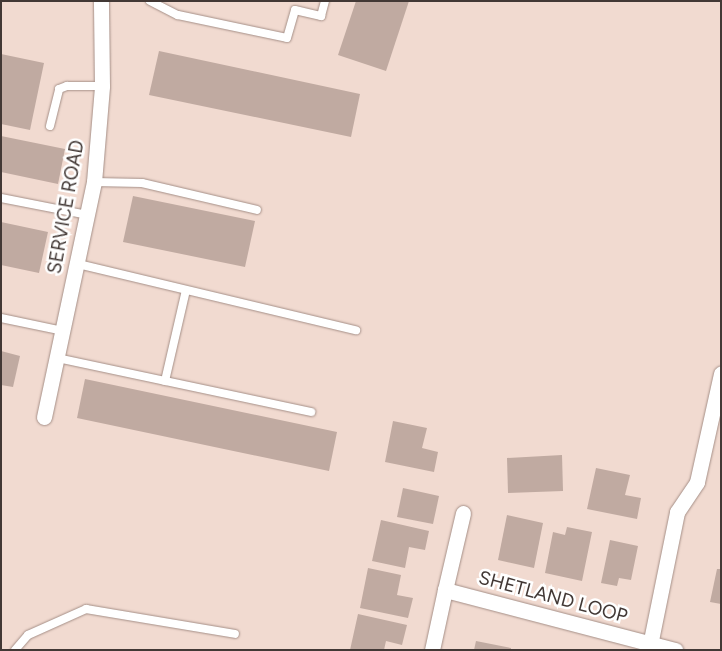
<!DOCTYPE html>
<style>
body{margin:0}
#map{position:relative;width:722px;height:651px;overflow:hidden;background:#f1dad0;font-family:Figtree,sans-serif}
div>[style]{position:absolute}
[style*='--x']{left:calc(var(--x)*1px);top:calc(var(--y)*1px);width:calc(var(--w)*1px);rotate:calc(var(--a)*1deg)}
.building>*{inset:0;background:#c0aaa1}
.roads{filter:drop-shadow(0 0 1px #a58f87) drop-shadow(0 0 1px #a58f87)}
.lane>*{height:8px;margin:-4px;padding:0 4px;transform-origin:4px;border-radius:4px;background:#fff}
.street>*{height:15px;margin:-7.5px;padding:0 7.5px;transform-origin:7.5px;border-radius:7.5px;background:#fff}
span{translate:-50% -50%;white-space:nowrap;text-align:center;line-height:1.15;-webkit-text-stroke:5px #fff;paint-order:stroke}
.street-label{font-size:19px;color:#423835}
.frame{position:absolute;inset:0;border:2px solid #423835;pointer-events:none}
</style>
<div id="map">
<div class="building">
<div style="clip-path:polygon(356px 1px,409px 1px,386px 71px,338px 55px)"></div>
<div style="clip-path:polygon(159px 51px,360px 94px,351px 137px,149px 95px)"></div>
<div style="clip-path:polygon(1px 54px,44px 63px,30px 130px,1px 124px)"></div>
<div style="clip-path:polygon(1px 136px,65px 149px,58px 184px,1px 172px)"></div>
<div style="clip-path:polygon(133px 196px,255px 221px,245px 267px,123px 242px)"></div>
<div style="clip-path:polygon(1px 222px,48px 232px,39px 273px,1px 265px)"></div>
<div style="clip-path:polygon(1px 351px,20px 356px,13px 387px,1px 385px)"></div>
<div style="clip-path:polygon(85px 379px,337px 432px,329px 471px,77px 418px)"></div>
<div style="clip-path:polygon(393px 421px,427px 428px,422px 448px,438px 452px,434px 472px,385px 462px)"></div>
<div style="clip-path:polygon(562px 455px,563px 491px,508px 493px,507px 458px)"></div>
<div style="clip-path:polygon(596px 468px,630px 475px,625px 495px,641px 498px,637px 519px,587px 509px)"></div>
<div style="clip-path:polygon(403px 488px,439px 496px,433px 524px,397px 517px)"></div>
<div style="clip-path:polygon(507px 515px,543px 523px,534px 568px,498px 560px)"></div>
<div style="clip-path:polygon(381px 520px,429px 531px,425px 550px,409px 547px,405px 568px,372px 561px)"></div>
<div style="clip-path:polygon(567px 527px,592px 532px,582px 581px,545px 573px,553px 532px,565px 535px)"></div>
<div style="clip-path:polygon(610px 540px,638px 546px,631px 580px,619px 578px,617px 586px,601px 583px)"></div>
<div style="clip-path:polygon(368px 568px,401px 575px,397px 595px,413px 598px,408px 618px,360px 608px)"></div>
<div style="clip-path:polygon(717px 569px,721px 569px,721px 604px,710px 602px)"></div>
<div style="clip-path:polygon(358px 614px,407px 625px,402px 645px,386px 641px,384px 650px,350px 650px)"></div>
<div style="clip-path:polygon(476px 641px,511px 648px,511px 650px,474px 650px)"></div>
</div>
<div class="roads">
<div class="lane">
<div style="--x:150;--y:1;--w:31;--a:27"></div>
<div style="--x:178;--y:15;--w:111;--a:11.9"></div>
<div style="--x:287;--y:38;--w:29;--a:-74"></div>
<div style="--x:295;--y:10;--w:27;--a:13"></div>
<div style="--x:321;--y:16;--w:16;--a:-75"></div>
<div style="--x:50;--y:126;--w:38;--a:-76"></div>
<div style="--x:59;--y:89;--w:9;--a:-21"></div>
<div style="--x:67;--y:86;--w:35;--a:0"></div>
<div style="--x:94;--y:182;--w:48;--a:1.2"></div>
<div style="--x:142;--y:183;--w:118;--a:13.2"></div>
<div style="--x:1;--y:198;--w:89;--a:11.1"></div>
<div style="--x:78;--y:264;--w:286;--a:13.4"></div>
<div style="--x:1;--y:318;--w:63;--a:11.8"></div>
<div style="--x:57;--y:358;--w:260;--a:12"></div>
<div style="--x:165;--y:381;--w:93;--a:-77"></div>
<div style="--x:15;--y:650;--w:20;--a:-49"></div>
<div style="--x:28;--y:635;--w:64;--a:-24.1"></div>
<div style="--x:86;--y:609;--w:151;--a:9.5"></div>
</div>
<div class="street">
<div style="--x:44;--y:417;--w:240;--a:-78"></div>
<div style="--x:94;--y:182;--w:96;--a:-85.2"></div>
<div style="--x:102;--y:86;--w:85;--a:-90.7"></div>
<div style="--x:445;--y:590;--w:79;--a:-76.8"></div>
<div style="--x:432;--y:650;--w:61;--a:-77.8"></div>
<div style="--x:445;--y:590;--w:238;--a:14.6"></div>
<div style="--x:649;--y:650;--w:141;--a:-78.5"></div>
<div style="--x:677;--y:512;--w:36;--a:-56"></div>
<div style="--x:697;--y:482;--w:111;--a:-77.5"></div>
</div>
</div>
<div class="street-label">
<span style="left:66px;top:207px;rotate:-80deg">SERVICE ROAD</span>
<span style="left:553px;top:597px;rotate:15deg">SHETLAND LOOP</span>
</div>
<div class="frame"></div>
</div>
